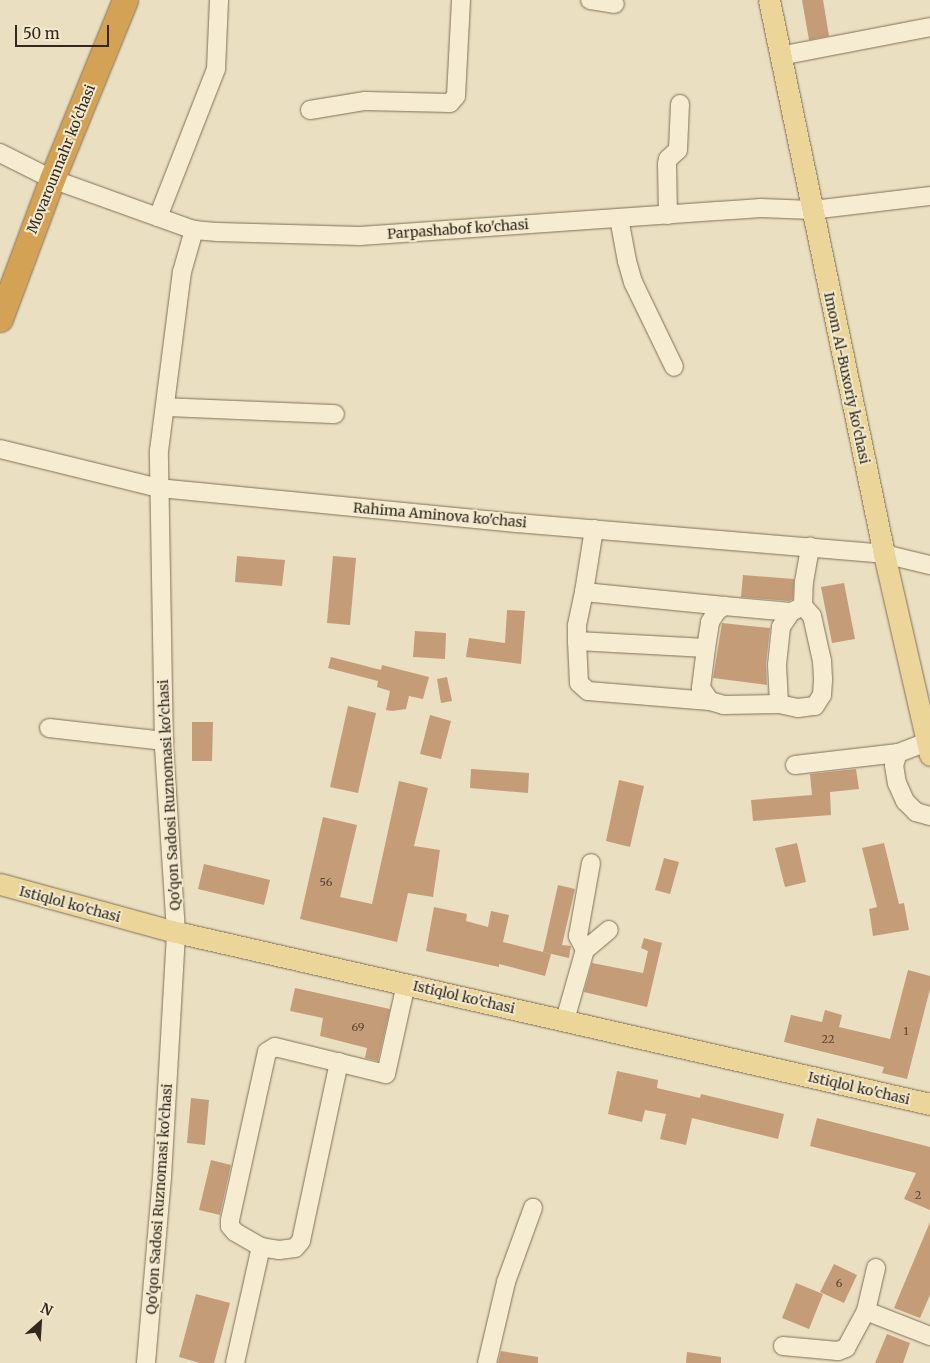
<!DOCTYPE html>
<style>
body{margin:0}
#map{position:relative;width:930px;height:1363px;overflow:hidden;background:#eadfc0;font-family:Merriweather,serif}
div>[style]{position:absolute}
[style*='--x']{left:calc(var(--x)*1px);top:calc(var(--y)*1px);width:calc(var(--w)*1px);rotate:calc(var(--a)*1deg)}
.building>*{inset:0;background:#c59c78}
.roads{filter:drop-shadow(0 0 1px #817059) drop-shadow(0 0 1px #817059)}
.minor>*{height:18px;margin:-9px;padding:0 9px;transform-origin:9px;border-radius:9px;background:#f5ecd2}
.major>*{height:21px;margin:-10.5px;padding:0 10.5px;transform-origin:10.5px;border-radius:10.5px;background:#ebd599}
.highway>*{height:25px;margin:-12.5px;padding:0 12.5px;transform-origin:12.5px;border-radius:12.5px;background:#d4a255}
span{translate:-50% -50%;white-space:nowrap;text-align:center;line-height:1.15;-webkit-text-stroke:4px #f2e9ce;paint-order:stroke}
.number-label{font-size:11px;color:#574534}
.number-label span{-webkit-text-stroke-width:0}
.street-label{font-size:14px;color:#32281d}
.north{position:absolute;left:15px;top:1298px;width:50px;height:50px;-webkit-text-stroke:4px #f2e9ce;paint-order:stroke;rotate:26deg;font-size:14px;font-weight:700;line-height:20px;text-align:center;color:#32281d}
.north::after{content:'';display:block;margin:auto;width:18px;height:22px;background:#32281d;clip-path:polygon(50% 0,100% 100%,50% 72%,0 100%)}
.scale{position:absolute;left:15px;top:25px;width:94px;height:22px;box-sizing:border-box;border:2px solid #32281d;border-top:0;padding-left:6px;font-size:15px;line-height:18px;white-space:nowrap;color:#32281d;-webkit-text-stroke:4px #f2e9ce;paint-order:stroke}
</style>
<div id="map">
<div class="building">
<div style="clip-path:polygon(802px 0,823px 0,829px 36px,809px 40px)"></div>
<div style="clip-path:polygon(237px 556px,285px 560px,282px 586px,235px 582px)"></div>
<div style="clip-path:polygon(333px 556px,356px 558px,350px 625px,327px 623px)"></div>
<div style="clip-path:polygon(743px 575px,794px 579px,793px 599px,789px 601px,741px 597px)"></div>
<div style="clip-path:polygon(844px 583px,855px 639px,832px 643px,821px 587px)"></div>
<div style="clip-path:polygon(507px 610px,525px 611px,521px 664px,466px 657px,469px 638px,505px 643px)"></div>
<div style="clip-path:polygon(722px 623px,770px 628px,766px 664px,767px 685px,713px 678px)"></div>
<div style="clip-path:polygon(415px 631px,446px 633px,445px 659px,413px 657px)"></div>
<div style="clip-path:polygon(331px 657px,381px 670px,382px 665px,429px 677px,423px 699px,409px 696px,406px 709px,392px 711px,386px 710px,390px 691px,377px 687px,378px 681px,328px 668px)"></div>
<div style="clip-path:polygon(447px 677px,452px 701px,441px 703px,437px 679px)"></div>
<div style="clip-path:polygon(348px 706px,376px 713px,358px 793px,330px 787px)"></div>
<div style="clip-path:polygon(430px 715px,451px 721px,441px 759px,420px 754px)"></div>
<div style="clip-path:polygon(192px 722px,213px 722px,212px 761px,192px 761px)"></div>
<div style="clip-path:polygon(471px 769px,529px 773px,528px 793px,470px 788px)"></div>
<div style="clip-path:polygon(856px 769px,859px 789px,830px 792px,831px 815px,753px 821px,751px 800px,812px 795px,810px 774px)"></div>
<div style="clip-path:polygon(619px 780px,644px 786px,630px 847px,606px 841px)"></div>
<div style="clip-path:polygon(399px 781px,428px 788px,414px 846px,440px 850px,433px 897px,408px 893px,397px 942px,300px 919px,323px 817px,357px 825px,340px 897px,372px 904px)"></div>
<div style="clip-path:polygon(797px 843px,806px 882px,785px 887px,775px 848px)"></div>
<div style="clip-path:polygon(884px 843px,899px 904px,904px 903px,909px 930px,873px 936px,869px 909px,877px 907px,862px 848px)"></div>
<div style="clip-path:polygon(664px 858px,679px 862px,670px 894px,655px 890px)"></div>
<div style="clip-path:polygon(204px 864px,270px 880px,264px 905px,198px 889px)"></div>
<div style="clip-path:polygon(558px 885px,575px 889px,562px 945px,571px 946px,569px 958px,543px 952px)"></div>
<div style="clip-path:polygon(434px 907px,467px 914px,466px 921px,488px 927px,491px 911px,509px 915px,503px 942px,551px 954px,545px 976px,499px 964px,499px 967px,426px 951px)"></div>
<div style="clip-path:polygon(644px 938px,662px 943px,647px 1007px,584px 992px,592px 963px,643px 973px,648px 951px,641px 948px)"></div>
<div style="clip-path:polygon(908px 970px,930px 976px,930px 989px,907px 1079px,882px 1073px,884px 1067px,784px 1042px,791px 1015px,822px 1022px,825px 1010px,842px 1015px,839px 1027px,890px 1039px)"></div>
<div style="clip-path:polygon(295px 988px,390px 1009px,378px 1061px,365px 1058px,367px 1048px,320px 1036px,323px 1018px,290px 1011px)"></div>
<div style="clip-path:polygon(617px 1071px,658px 1080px,657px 1088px,700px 1098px,701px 1094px,784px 1114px,778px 1139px,692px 1118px,686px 1145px,660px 1139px,666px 1114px,645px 1110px,642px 1122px,608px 1114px)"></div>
<div style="clip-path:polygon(191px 1098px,209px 1100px,205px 1145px,187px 1143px)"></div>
<div style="clip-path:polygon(817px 1118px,930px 1147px,930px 1210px,904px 1199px,916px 1173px,810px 1146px)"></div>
<div style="clip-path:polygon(211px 1160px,231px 1165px,220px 1215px,199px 1210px)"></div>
<div style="clip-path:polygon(930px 1222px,930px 1295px,920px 1318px,894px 1308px)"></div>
<div style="clip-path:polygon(834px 1264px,857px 1275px,844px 1303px,820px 1292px)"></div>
<div style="clip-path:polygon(796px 1283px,823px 1294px,809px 1329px,782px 1318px)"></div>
<div style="clip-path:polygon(196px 1294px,230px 1303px,214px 1363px,200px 1363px,179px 1357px)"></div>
<div style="clip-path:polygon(887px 1334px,910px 1343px,903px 1363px,875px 1363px)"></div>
<div style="clip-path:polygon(501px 1351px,538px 1357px,538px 1363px,498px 1363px)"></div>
<div style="clip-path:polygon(687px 1352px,721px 1357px,721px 1363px,686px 1363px)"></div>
</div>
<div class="roads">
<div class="minor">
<div style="--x:590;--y:0;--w:25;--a:9"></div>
<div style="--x:780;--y:56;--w:153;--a:-10.9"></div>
<div style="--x:310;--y:110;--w:56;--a:-9.3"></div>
<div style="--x:365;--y:101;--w:85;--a:1.3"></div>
<div style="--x:450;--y:103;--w:9;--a:-49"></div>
<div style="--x:456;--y:96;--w:96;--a:-87"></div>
<div style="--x:0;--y:153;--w:58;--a:26.6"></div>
<div style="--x:52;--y:179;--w:151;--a:19.8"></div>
<div style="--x:194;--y:230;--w:24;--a:5"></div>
<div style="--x:218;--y:232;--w:142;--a:1.6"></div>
<div style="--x:360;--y:236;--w:402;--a:-4"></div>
<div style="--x:761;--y:208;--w:51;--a:2.2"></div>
<div style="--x:812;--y:210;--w:119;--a:-6.8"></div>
<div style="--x:668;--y:215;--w:51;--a:-91.1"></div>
<div style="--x:667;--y:164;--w:5;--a:-79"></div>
<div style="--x:668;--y:159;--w:13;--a:-42"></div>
<div style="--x:678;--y:150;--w:46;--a:-87.5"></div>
<div style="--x:158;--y:217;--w:159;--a:-68.6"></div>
<div style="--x:216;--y:69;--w:69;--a:-87.5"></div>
<div style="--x:619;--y:218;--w:44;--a:79.5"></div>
<div style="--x:627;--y:261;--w:22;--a:74"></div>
<div style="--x:633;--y:282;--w:94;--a:64.2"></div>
<div style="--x:165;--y:407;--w:170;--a:2.4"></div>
<div style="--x:0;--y:449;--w:164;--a:13.8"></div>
<div style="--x:159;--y:488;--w:360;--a:5.6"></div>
<div style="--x:517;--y:523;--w:368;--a:4.8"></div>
<div style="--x:884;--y:554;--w:47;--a:13.4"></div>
<div style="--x:594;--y:529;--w:64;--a:99"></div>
<div style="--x:584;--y:592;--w:141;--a:5.7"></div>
<div style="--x:584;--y:592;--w:35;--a:102"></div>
<div style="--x:577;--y:626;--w:15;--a:90"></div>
<div style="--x:577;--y:641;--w:129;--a:3.1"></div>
<div style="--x:803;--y:606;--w:13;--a:153"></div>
<div style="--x:791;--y:612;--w:18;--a:124"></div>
<div style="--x:781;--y:627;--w:38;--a:96"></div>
<div style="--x:777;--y:665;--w:39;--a:87"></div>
<div style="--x:779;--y:704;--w:19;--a:12"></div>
<div style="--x:798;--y:708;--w:17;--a:-7"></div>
<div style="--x:815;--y:706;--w:13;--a:-58"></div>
<div style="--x:822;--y:695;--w:16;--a:-86"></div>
<div style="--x:823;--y:679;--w:18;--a:-93"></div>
<div style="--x:822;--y:661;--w:46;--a:-102.5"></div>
<div style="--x:812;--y:616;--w:13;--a:-132"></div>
<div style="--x:803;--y:606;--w:24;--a:-88"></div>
<div style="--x:804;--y:582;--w:36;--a:-80"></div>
<div style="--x:577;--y:641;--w:42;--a:87.3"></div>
<div style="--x:579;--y:683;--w:12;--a:42"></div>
<div style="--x:588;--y:691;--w:122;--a:4.7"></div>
<div style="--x:779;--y:704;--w:55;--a:179"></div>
<div style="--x:724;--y:705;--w:15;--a:-164"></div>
<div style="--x:710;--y:701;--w:16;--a:-125"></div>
<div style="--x:701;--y:688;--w:40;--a:-82.9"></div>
<div style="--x:706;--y:648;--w:26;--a:-81"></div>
<div style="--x:710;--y:622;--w:13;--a:-58"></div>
<div style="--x:717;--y:611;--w:9;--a:-36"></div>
<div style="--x:724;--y:606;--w:67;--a:5.1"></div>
<div style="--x:49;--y:728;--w:116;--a:6.4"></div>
<div style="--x:927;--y:742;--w:31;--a:159"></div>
<div style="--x:898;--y:753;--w:13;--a:108"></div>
<div style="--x:894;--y:765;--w:18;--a:81"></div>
<div style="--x:897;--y:783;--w:20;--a:66"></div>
<div style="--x:905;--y:801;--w:16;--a:45"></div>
<div style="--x:916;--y:812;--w:15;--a:16"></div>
<div style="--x:795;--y:765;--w:104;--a:-6.6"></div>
<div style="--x:585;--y:950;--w:16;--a:-117"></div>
<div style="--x:578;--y:936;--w:74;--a:-79.9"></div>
<div style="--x:565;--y:1020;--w:73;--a:-74.1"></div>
<div style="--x:585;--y:950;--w:31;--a:-40"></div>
<div style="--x:339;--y:1062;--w:183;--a:102"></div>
<div style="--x:301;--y:1241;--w:9;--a:131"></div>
<div style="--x:295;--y:1248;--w:16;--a:173"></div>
<div style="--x:279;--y:1250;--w:18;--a:-171"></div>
<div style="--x:261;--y:1247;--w:30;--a:-150"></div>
<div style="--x:235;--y:1232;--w:8;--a:-130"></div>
<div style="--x:230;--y:1226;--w:6;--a:-90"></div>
<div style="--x:230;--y:1220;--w:172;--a:-77.6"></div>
<div style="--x:267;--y:1052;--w:9;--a:-32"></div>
<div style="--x:275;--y:1047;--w:114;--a:13.7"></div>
<div style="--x:386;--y:1074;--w:92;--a:-77.5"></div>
<div style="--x:876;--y:1268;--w:44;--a:103.1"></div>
<div style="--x:866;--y:1311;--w:69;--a:21.3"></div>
<div style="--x:783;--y:1346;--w:55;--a:5.2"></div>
<div style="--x:838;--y:1351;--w:9;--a:-21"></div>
<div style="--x:846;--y:1348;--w:42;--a:-61.6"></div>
<div style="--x:146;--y:1363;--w:187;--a:-85.1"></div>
<div style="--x:162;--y:1177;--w:245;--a:-86.7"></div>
<div style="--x:176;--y:932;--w:184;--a:-93.7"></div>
<div style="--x:164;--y:748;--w:297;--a:-91"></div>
<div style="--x:159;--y:451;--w:180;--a:-82.7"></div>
<div style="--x:182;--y:272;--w:44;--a:-74.1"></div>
<div style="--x:235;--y:1363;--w:119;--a:-77.4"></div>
<div style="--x:487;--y:1363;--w:83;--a:-76.8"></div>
<div style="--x:506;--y:1282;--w:79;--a:-70"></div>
</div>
<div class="major">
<div style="--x:769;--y:0;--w:566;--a:78.27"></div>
<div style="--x:884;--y:554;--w:206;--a:77.1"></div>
<div style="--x:0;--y:884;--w:182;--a:15.3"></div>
<div style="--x:176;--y:932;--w:773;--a:12.85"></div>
</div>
<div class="highway">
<div style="--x:0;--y:319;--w:149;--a:-69.6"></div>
<div style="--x:52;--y:179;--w:193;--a:-67.8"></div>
</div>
</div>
<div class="number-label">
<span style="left:326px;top:882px">56</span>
<span style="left:358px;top:1027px">69</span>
<span style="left:906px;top:1031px">1</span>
<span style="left:828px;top:1039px">22</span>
<span style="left:918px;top:1195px">2</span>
<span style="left:839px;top:1283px">6</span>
</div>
<div class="street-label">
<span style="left:61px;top:159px;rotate:-68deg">Movarounnahr ko'chasi</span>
<span style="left:458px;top:229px;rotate:-4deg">Parpashabof ko'chasi</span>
<span style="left:847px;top:378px;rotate:78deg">Imom Al-Buxoriy ko'chasi</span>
<span style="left:440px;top:515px;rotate:5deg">Rahima Aminova ko'chasi</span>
<span style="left:169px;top:795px;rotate:-93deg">Qo'qon Sadosi Ruznomasi ko'chasi</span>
<span style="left:70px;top:904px;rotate:15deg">Istiqlol ko'chasi</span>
<span style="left:464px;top:997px;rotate:13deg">Istiqlol ko'chasi</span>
<span style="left:859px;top:1088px;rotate:13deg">Istiqlol ko'chasi</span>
<span style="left:159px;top:1199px;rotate:-86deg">Qo'qon Sadosi Ruznomasi ko'chasi</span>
</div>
<div class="north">N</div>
<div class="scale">50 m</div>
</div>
